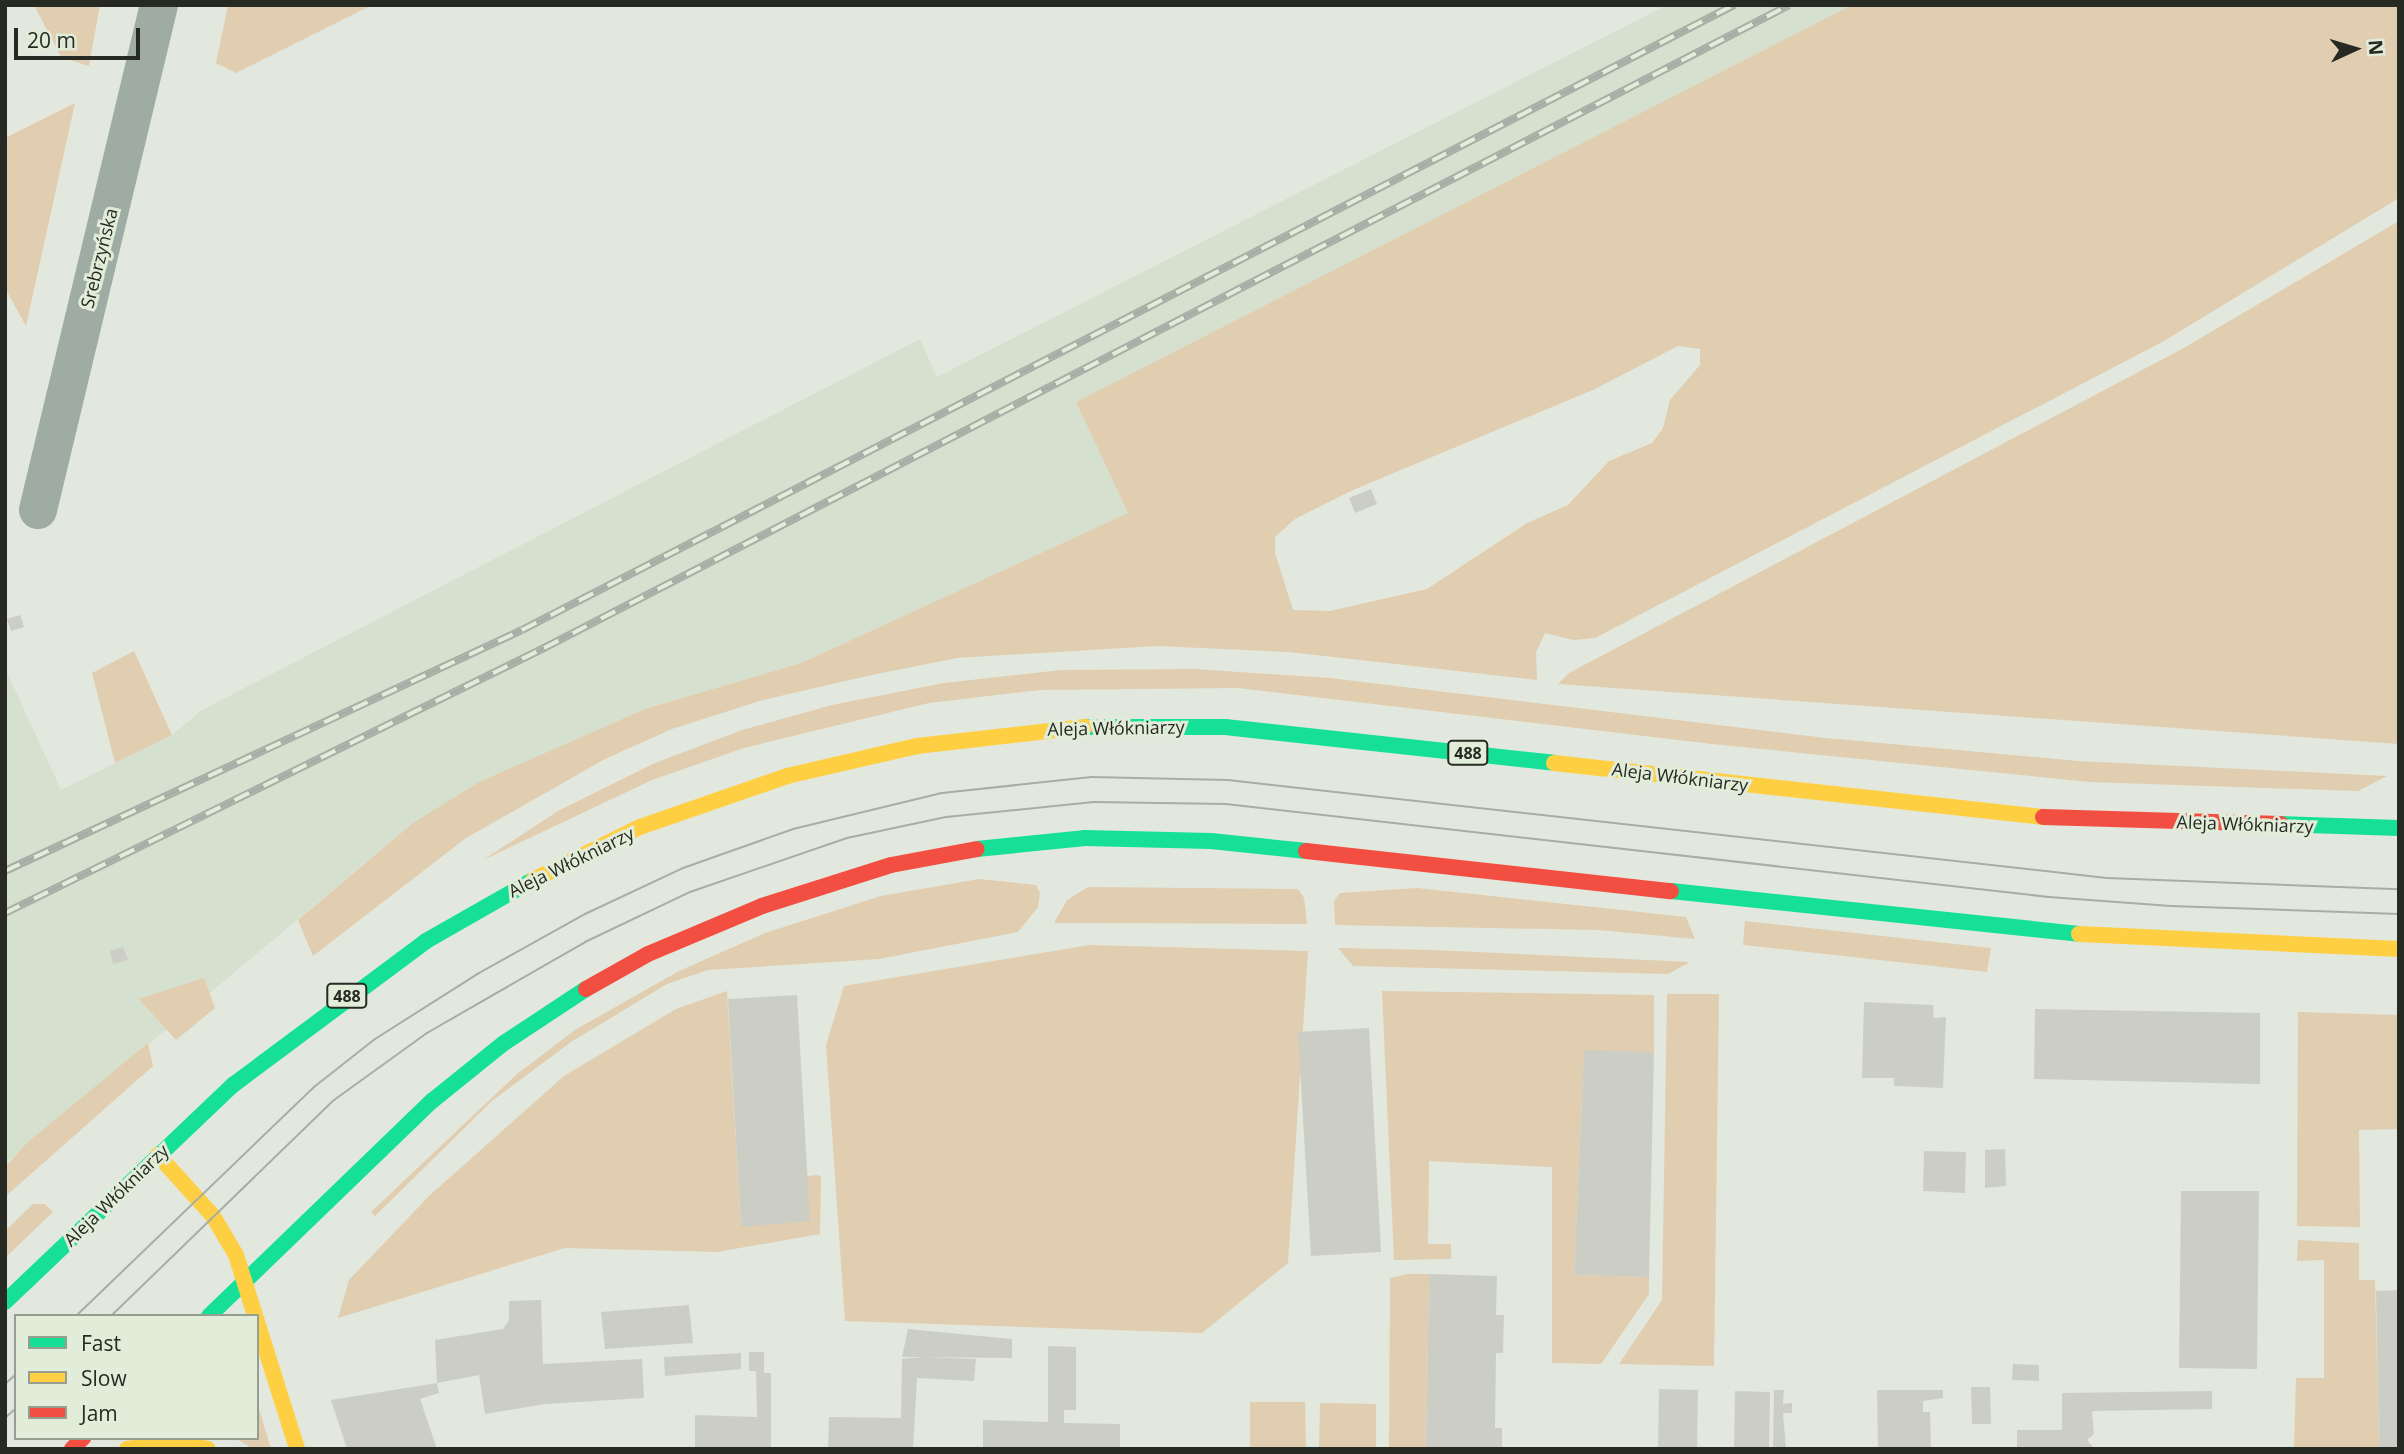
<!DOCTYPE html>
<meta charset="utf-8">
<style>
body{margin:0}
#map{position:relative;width:2404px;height:1454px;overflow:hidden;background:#e2e8dd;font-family:"Open Sans",sans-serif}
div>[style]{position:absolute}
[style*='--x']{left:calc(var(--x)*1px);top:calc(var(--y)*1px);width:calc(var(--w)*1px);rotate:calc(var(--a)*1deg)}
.built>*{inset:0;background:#d5e0ce}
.green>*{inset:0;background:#e1cdb0}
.building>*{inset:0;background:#cccec5}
.street>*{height:38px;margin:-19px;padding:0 19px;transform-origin:19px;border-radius:19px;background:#9faca4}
.fast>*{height:16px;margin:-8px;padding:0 8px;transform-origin:8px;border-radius:8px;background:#16e098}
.slow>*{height:16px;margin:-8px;padding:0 8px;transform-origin:8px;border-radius:8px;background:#ffcf43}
.jam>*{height:16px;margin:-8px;padding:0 8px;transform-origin:8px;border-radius:8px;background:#f24e42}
.tram>*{height:2px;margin:-1px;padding:0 1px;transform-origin:1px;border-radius:1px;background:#a6aea6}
.rail>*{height:8px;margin-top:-4px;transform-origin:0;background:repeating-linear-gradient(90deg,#e1ecd9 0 16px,#a6aea6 0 32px);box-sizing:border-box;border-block:2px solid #a6aea6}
span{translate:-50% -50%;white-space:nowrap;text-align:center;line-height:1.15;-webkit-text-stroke:6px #e1ecd9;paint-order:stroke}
.shield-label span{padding:2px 5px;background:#e1ecd9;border:2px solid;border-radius:5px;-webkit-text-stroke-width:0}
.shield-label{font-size:16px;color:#262a23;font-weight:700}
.street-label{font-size:18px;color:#262a23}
.frame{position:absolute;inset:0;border:7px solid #262a23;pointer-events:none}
.legend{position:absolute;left:14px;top:1314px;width:245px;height:126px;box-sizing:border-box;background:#e1ecd9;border:2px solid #969e90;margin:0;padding:9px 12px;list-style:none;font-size:21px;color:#262a23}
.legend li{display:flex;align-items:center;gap:14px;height:35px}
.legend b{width:35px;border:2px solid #969e90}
.north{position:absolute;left:2320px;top:14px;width:70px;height:70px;-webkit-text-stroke:5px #e1ecd9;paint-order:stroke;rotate:86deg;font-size:19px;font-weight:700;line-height:28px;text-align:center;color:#262a23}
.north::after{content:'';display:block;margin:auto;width:24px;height:32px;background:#262a23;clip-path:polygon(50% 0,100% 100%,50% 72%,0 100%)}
.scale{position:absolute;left:14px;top:28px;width:126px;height:32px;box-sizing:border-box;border:4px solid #262a23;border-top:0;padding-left:9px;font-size:21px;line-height:24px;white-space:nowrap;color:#262a23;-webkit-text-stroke:5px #e1ecd9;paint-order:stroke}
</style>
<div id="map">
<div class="built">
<div style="clip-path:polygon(1667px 5px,1852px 5px,1076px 402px,1128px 513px,801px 663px,645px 709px,479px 782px,413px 823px,5px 1164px,5px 668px,61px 790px,172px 735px,202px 710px,920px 339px,937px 377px)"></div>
</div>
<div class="green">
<div style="clip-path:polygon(34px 5px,100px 5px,89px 66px,61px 57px)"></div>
<div style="clip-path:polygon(228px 5px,372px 5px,236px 73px,216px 63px)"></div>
<div style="clip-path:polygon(evenodd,1852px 5px,2399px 5px,2399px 198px,2164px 341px,1595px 638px,1573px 640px,1545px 633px,1536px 652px,1537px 680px,1289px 652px,1157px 646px,957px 658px,867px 676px,763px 700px,672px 729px,605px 759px,466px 838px,313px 956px,298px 920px,413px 823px,479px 782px,645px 709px,801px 663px,1128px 513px,1076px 402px,1852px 5px,1678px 346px,1700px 349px,1700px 365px,1670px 400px,1663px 428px,1652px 443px,1609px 461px,1568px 505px,1527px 523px,1427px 589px,1330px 611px,1293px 610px,1275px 553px,1275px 537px,1295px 519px,1353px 490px,1595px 389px,1678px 346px)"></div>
<div style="clip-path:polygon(75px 103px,26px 326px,5px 288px,5px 138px)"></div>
<div style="clip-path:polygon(2399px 221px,2399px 744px,1558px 684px,1569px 673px,2182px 349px)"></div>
<div style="clip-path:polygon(134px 651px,172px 735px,115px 763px,92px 673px)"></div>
<div style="clip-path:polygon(1195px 669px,1330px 678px,1826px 738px,2078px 761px,2387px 776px,2358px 791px,2090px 782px,1712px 744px,1238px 688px,1040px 690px,929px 703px,744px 748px,652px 780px,483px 860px,558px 811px,655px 763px,742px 730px,832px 705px,944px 683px,1061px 670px)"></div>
<div style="clip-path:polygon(979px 879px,1036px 885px,1040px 893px,1038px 907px,1018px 932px,879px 959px,708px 970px,667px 984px,571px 1042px,492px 1101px,375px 1216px,371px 1212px,517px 1074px,575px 1030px,679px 971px,765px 933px,881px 896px)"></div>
<div style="clip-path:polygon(1088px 887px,1298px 889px,1304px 898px,1307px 924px,1054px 923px,1067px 900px)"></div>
<div style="clip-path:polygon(1417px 888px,1686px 917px,1695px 939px,1598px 930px,1335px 925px,1334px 901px,1340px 893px)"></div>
<div style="clip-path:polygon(1745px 921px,1991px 948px,1987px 972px,1743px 945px)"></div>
<div style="clip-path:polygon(1090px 945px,1308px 951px,1288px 1263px,1202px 1333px,845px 1321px,826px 1045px,844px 986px)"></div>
<div style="clip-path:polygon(1338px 948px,1433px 950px,1690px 962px,1668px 974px,1353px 966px)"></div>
<div style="clip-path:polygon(204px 978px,215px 1008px,176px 1040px,139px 999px)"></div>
<div style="clip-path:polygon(727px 991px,741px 1227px,807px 1176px,817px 1175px,821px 1177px,820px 1234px,717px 1252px,565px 1248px,338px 1318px,349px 1280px,430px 1195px,564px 1076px,676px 1009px)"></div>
<div style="clip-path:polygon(1382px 991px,1654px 995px,1654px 1052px,1584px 1051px,1574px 1275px,1649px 1277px,1649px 1294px,1601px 1364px,1552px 1363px,1552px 1167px,1429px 1161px,1428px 1244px,1451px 1244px,1451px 1259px,1394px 1260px)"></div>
<div style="clip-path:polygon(1667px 994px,1719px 994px,1714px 1366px,1619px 1364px,1662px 1300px)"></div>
<div style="clip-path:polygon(2298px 1012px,2399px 1015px,2399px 1129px,2359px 1130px,2360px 1227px,2297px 1226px)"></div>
<div style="clip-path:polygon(148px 1043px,153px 1066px,5px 1197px,5px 1167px,28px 1142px)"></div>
<div style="clip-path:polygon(33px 1204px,45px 1204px,53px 1212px,5px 1258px,5px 1231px)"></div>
<div style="clip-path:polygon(2298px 1240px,2359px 1243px,2359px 1280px,2375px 1280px,2379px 1449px,2294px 1449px,2296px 1378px,2324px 1378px,2324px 1260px,2297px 1261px)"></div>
<div style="clip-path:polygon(1407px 1274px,1429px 1274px,1426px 1449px,1389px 1449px,1390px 1278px)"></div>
<div style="clip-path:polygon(257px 1402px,271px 1449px,253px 1449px,235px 1438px,257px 1438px)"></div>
<div style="clip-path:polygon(1250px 1402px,1305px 1402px,1306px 1449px,1250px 1449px)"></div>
<div style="clip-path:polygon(1320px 1403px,1376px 1404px,1376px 1449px,1319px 1449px)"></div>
</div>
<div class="building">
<div style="clip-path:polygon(1371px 489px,1377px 504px,1355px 513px,1349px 498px)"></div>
<div style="clip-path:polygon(20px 615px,24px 627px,11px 631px,7px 619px)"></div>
<div style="clip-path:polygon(123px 947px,128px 960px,113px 964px,110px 951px)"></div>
<div style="clip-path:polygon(797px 995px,810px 1221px,741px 1227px,728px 999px)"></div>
<div style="clip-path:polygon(1864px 1002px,1933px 1005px,1934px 1018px,1946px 1017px,1943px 1088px,1894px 1086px,1894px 1078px,1862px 1078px)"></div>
<div style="clip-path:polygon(2035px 1009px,2260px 1013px,2260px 1084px,2034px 1079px)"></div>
<div style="clip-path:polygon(1369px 1028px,1381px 1252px,1311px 1256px,1298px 1032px)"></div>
<div style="clip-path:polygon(1584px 1050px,1654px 1052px,1649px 1277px,1574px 1275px)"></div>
<div style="clip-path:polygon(2005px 1149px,2006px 1186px,1985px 1188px,1985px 1150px)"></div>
<div style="clip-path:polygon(1924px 1151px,1966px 1152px,1965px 1193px,1923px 1191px)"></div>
<div style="clip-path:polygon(2181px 1191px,2259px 1191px,2257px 1369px,2179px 1368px)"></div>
<div style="clip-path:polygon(1429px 1274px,1497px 1276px,1496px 1315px,1504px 1315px,1503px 1353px,1496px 1353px,1495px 1428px,1502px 1428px,1502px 1449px,1426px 1449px)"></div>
<div style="clip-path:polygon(2399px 1290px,2399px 1449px,2379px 1449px,2376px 1291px)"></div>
<div style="clip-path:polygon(541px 1300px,543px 1364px,642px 1359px,644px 1398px,545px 1404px,485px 1414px,479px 1375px,437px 1383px,439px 1393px,420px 1399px,437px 1449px,347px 1449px,331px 1400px,437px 1383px,435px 1340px,503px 1329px,509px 1320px,509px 1301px)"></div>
<div style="clip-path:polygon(689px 1305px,693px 1343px,605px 1349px,601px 1312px)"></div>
<div style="clip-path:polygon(908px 1329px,1012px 1339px,1012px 1358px,902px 1357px)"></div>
<div style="clip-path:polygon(1048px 1346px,1076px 1347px,1076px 1410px,1064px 1410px,1064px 1423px,1120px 1424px,1120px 1449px,983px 1449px,983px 1420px,1048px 1422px)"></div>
<div style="clip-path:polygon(749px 1352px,764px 1352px,764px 1373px,771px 1373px,771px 1449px,695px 1449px,695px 1415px,757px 1417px,756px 1371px,749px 1371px)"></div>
<div style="clip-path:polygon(741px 1353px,741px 1369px,665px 1376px,664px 1357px)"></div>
<div style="clip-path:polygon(924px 1357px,976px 1359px,974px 1381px,917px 1378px,913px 1449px,828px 1449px,829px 1417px,901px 1418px,902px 1359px)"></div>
<div style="clip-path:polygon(2013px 1364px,2039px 1365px,2039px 1381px,2012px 1380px)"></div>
<div style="clip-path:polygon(1971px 1387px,1990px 1387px,1991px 1424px,1972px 1424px)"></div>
<div style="clip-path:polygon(1659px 1389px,1698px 1390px,1697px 1449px,1658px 1449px)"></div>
<div style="clip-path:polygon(1774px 1390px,1784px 1390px,1783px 1404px,1792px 1403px,1792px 1413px,1783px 1413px,1786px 1449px,1773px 1449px)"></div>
<div style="clip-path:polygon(1877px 1390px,1943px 1390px,1943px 1398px,1923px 1401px,1923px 1412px,1930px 1412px,1931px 1449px,1878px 1449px)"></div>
<div style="clip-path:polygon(1735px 1391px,1770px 1392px,1769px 1449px,1734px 1449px)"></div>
<div style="clip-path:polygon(2212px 1391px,2212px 1409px,2092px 1411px,2094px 1434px,2087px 1440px,2095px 1449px,2017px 1449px,2017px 1430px,2062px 1430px,2062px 1393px)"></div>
</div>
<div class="street">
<div style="--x:38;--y:510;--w:519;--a:-76.53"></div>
</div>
<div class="fast">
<div style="--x:1085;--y:727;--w:140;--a:0"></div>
<div style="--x:1225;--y:727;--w:331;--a:6.2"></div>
<div style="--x:2281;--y:824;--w:118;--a:1.9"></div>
<div style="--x:977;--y:849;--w:109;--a:-5.8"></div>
<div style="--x:1085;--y:838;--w:126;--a:1.4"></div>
<div style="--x:1211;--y:841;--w:96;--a:6"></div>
<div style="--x:1671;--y:891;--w:410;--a:6"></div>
<div style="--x:5;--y:1302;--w:315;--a:-43.6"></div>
<div style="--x:233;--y:1085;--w:241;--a:-36.7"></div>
<div style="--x:426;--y:941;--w:123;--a:-29.7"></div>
<div style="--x:209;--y:1316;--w:310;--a:-44"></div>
<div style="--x:432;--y:1101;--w:92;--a:-38.9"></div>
<div style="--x:504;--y:1043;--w:98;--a:-33.4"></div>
</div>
<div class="slow">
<div style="--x:1554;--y:763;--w:492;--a:6.3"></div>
<div style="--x:533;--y:880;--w:119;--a:-26.4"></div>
<div style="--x:640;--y:827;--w:156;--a:-19.1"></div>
<div style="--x:787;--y:776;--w:133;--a:-13"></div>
<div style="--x:917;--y:746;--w:169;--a:-6.5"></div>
<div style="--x:2079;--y:934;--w:320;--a:2.7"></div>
<div style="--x:158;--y:1155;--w:82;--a:48"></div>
<div style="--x:213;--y:1216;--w:45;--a:59.5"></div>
<div style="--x:236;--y:1255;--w:203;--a:72.5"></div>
<div style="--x:127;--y:1449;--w:47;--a:-7.3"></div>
<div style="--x:174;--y:1443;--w:34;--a:10"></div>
</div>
<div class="jam">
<div style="--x:2043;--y:817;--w:238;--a:1.7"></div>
<div style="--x:1306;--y:851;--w:367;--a:6.3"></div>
<div style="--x:586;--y:989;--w:71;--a:-29.4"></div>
<div style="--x:648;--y:954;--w:124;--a:-22.8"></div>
<div style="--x:762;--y:906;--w:135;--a:-17.6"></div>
<div style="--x:891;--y:865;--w:87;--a:-10.5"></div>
<div style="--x:72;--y:1449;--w:16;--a:-45"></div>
</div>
<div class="tram">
<div style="--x:76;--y:1316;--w:330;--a:-43.9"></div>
<div style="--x:314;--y:1087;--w:78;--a:-38.2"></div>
<div style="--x:375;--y:1039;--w:123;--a:-32.4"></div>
<div style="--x:479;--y:973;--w:121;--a:-29.1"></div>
<div style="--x:585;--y:914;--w:108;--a:-25.1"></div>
<div style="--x:683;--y:868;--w:117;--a:-19.5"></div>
<div style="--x:793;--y:829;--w:153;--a:-13.6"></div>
<div style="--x:942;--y:793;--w:150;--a:-6.1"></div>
<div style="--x:1091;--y:777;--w:137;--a:1.3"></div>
<div style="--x:1228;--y:780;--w:884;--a:6.36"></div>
<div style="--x:2107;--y:878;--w:292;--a:2.2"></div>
<div style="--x:111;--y:1316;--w:310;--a:-44.1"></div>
<div style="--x:334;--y:1100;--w:115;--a:-35.8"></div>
<div style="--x:427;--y:1033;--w:182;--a:-29.9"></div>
<div style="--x:585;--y:942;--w:116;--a:-25.5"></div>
<div style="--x:690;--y:892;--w:166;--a:-19"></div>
<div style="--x:847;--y:838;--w:101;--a:-12"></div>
<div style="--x:946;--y:817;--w:148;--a:-5.8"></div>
<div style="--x:1093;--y:802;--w:133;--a:0.9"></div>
<div style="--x:1226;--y:804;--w:828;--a:6.45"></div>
<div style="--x:2049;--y:897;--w:122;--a:4.2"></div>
<div style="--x:2171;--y:906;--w:228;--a:2"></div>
<div style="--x:5;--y:1384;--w:15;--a:-42"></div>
<div style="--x:5;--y:1418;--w:15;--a:-42"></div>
</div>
<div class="rail">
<div style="--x:5;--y:871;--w:570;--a:-24.99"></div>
<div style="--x:522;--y:630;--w:1364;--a:-27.28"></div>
<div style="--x:5;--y:913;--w:601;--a:-26.18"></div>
<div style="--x:544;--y:648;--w:1401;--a:-27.31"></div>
</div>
<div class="shield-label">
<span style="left:1468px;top:753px">488</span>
<span style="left:347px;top:996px">488</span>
</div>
<div class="street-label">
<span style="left:99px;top:258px;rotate:-76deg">Srebrzyńska</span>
<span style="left:1116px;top:728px;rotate:-1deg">Aleja Włókniarzy</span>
<span style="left:1680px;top:777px;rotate:7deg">Aleja Włókniarzy</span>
<span style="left:2245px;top:824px;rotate:2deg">Aleja Włókniarzy</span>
<span style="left:571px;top:862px;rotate:-26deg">Aleja Włókniarzy</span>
<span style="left:116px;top:1195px;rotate:-44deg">Aleja Włókniarzy</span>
</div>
<div class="frame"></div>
<ul class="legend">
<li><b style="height:9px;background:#16e098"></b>Fast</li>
<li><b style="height:9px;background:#ffcf43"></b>Slow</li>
<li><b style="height:9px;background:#f24e42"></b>Jam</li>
</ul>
<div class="north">N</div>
<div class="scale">20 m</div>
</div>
